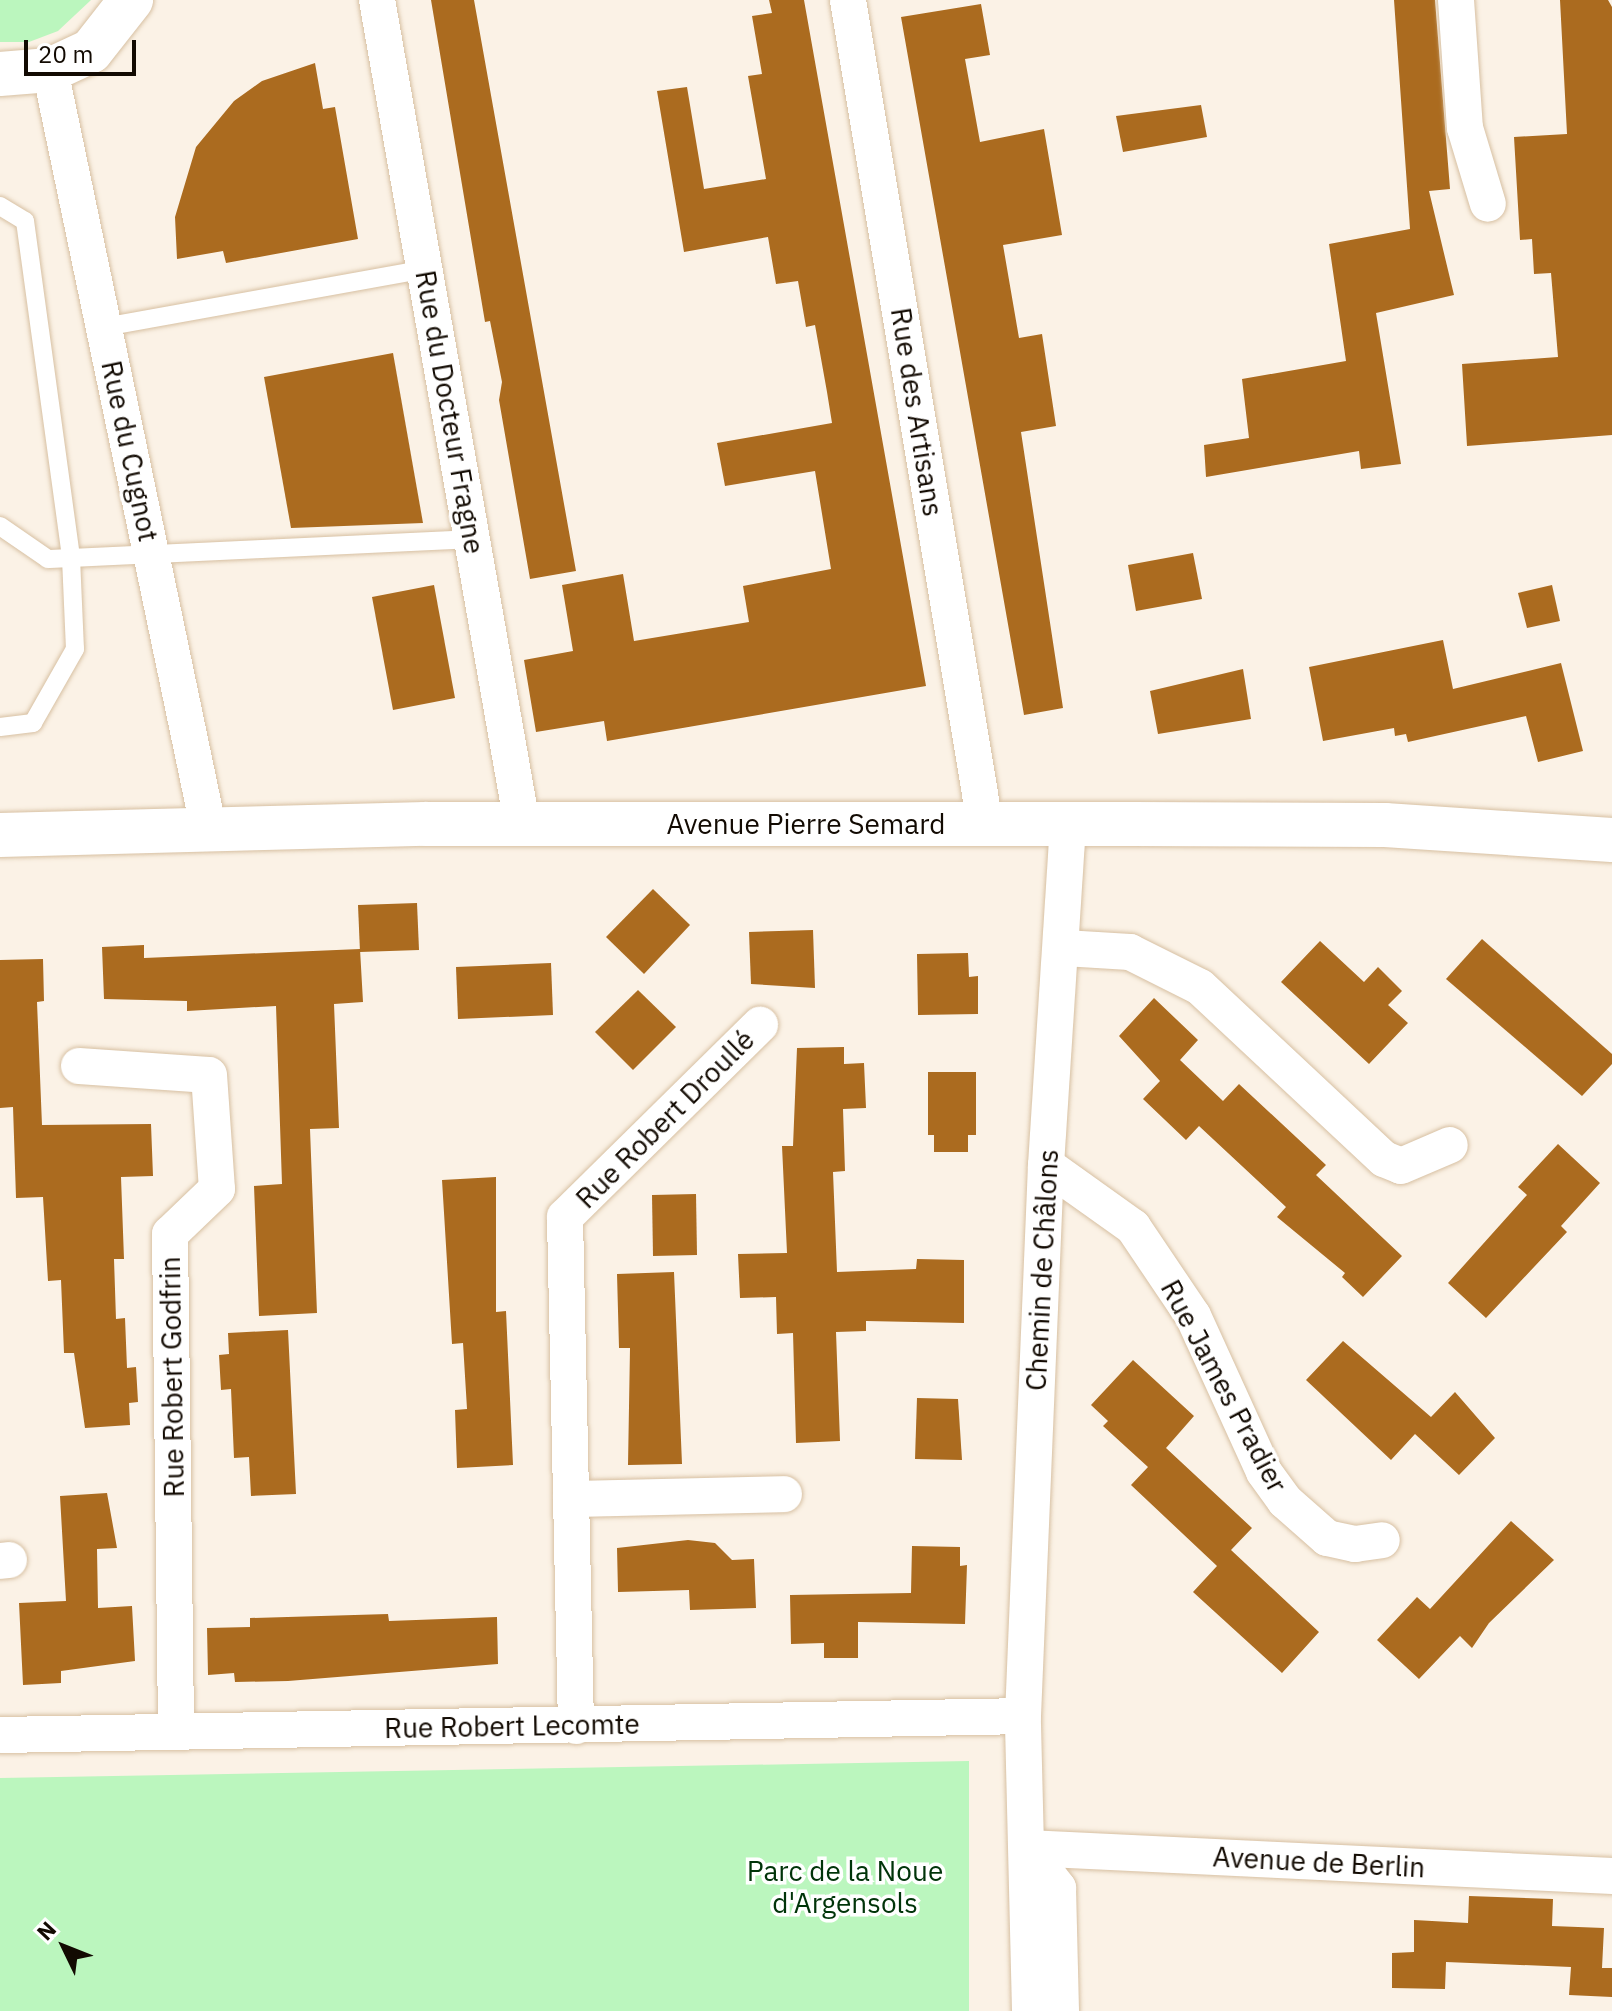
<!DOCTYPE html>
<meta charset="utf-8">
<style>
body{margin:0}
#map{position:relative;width:1612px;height:2011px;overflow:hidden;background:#fbf2e6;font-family:"IBM Plex Sans",sans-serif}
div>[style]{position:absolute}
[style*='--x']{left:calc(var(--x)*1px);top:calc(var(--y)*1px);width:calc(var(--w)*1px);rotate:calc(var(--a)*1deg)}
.green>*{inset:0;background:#bbf6be}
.building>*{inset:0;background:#ab6b1f}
.roads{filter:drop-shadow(0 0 2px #d7c0a2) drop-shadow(0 0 2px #d7c0a2)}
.service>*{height:18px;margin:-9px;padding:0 9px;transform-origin:9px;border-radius:9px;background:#fff}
.minor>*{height:36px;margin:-18px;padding:0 18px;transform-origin:18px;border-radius:18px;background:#fff}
.secondary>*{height:44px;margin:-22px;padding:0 22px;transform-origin:22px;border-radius:22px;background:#fff}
span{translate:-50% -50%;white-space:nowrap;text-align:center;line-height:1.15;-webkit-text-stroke:7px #fff;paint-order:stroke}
.street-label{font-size:28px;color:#120a02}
.park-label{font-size:28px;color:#003409}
.north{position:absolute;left:24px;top:1907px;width:80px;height:80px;-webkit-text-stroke:6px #fff;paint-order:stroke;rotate:313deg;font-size:22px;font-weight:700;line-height:32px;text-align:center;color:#120a02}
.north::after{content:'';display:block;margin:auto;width:28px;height:36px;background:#120a02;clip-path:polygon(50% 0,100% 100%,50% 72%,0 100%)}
.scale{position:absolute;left:24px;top:40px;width:112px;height:36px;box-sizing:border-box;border:4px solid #120a02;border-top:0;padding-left:10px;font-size:24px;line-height:28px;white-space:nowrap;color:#120a02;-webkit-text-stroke:6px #fff;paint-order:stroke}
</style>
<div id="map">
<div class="green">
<div style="clip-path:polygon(0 0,91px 0,58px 31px,29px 42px,0 42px)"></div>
<div style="clip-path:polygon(969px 1761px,969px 2011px,0 2011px,0 1778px)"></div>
</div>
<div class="building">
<div style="clip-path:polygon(431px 0,474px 0,576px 571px,530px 579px,499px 400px,502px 382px,490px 321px,485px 322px)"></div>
<div style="clip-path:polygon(769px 0,804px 0,926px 686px,607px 741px,604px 721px,536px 732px,524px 660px,573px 651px,562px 585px,623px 574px,634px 641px,749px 622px,743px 586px,831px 569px,815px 471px,725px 486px,717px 443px,832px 423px,827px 392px,815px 325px,806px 327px,798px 281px,776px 284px,768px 237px,684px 252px,657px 91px,687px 87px,704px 189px,766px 179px,748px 76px,762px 74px,752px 16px,772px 13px)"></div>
<div style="clip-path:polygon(1394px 0,1435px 0,1450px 189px,1429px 191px,1454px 295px,1376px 313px,1401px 464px,1361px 469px,1359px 451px,1206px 477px,1204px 445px,1249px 438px,1242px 379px,1346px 361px,1329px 244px,1410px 229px)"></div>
<div style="clip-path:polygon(1560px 0,1608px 0,1612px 7px,1612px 435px,1467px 446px,1462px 364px,1558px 357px,1551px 273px,1534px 274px,1532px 239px,1520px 240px,1514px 137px,1567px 134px)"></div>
<div style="clip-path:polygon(981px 4px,990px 55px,965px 59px,980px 142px,1044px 129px,1062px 235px,1003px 245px,1019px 338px,1042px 334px,1056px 426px,1021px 432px,1063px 708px,1024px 715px,901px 17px)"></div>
<div style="clip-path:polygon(315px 63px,323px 109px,335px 107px,358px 239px,226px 263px,223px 251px,177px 259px,175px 217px,196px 147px,234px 101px,262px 81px)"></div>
<div style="clip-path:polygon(1201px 105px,1207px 137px,1123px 152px,1116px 116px)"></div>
<div style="clip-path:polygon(393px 353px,423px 523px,291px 528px,264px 377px)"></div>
<div style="clip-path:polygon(1193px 553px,1202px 599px,1136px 611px,1128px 565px)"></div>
<div style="clip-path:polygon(434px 585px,455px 698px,393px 710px,372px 597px)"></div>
<div style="clip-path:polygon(1552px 585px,1560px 621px,1527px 628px,1518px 593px)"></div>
<div style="clip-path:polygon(1443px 640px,1453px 689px,1561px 663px,1583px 751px,1538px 762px,1526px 716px,1408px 742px,1406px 734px,1395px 736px,1394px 728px,1323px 741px,1309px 667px)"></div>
<div style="clip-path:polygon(1243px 669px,1251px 719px,1158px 734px,1150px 691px)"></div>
<div style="clip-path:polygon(653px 889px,690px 925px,644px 974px,606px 937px)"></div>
<div style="clip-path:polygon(417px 903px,419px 950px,360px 952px,358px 905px)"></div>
<div style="clip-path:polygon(813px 930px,815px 988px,751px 984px,749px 932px)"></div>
<div style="clip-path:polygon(1482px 939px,1612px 1054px,1612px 1064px,1582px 1096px,1446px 979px)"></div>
<div style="clip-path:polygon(1320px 941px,1364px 982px,1378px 967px,1402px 991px,1388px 1005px,1408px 1023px,1369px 1064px,1281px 982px)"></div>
<div style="clip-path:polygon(144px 945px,144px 958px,360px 949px,363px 1002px,334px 1004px,339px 1128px,310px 1129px,317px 1313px,259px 1316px,254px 1186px,282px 1184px,276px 1006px,187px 1011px,187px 1001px,104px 999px,102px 947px)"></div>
<div style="clip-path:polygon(968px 953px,969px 977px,978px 976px,978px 1014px,918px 1015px,917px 954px)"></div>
<div style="clip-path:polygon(43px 959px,44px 1001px,37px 1002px,42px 1125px,151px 1124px,153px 1176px,121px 1177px,124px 1259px,114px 1259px,116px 1319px,125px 1318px,127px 1368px,136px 1367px,138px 1402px,129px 1403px,130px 1425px,85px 1428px,74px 1353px,64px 1353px,61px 1280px,48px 1281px,43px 1197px,16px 1198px,13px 1107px,0 1108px,0 960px)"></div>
<div style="clip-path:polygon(551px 963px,553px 1015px,458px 1019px,456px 967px)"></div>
<div style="clip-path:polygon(638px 990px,676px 1027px,633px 1070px,595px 1032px)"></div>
<div style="clip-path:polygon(1154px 998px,1198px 1040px,1180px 1060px,1223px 1101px,1239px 1084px,1326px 1165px,1316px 1175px,1402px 1256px,1363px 1297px,1342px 1277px,1345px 1273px,1277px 1217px,1286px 1207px,1199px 1126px,1186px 1140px,1143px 1099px,1160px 1081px,1119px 1036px)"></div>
<div style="clip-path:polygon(844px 1047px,844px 1064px,864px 1063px,866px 1108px,843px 1109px,845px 1171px,833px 1172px,837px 1272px,916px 1269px,917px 1259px,964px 1260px,964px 1323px,866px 1321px,866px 1331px,836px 1332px,840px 1441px,796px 1443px,793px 1333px,777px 1334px,776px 1297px,740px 1298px,738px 1254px,787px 1253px,782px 1146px,793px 1146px,797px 1048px)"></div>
<div style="clip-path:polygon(928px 1072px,976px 1072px,976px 1135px,968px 1135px,968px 1152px,934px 1152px,934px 1135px,928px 1135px)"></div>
<div style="clip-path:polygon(1558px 1144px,1600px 1183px,1561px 1226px,1567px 1232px,1486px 1318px,1448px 1283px,1527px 1195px,1518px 1187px)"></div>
<div style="clip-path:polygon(496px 1177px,496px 1312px,506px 1311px,513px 1465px,457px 1468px,455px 1410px,467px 1409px,463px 1343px,452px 1344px,442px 1180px)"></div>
<div style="clip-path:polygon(696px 1194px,697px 1255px,653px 1256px,652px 1195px)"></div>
<div style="clip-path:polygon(674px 1272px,682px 1464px,628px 1465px,630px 1348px,619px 1348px,617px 1274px)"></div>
<div style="clip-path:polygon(288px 1330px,296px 1494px,251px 1496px,249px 1457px,234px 1458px,231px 1389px,221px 1390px,219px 1355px,229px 1354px,228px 1333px)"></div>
<div style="clip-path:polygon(1343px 1341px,1431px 1417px,1455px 1392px,1495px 1438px,1459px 1475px,1415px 1434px,1391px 1460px,1306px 1380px)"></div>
<div style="clip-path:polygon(1133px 1360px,1194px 1416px,1166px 1448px,1252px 1528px,1231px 1550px,1319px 1632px,1282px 1673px,1193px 1592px,1217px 1566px,1131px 1485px,1148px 1467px,1103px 1426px,1108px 1421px,1091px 1405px)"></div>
<div style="clip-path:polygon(917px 1398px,958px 1399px,962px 1460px,915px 1459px)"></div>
<div style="clip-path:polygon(107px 1493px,117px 1548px,97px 1549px,98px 1608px,132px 1606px,135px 1661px,61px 1671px,61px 1683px,23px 1685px,19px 1603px,66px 1601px,60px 1496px)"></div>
<div style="clip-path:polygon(1511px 1521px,1554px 1560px,1489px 1623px,1472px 1648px,1460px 1636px,1419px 1679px,1377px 1640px,1417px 1597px,1430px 1609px)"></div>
<div style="clip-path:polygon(688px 1540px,715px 1543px,732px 1560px,754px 1559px,756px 1608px,690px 1610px,689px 1590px,618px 1592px,617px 1548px)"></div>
<div style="clip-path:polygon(912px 1546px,960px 1547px,960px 1566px,967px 1565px,965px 1624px,858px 1622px,858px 1658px,824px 1658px,824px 1643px,791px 1644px,790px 1595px,911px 1593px)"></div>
<div style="clip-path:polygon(388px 1614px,389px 1621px,497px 1617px,498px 1664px,288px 1681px,235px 1682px,234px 1673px,208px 1675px,207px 1628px,250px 1627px,250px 1618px)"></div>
<div style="clip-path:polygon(1469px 1896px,1553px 1899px,1552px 1926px,1604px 1928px,1602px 1968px,1612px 1968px,1612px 1997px,1569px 1995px,1571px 1967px,1446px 1962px,1445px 1989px,1392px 1988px,1392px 1953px,1414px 1952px,1414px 1920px,1468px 1923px)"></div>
</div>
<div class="roads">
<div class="service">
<div style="--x:0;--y:206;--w:29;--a:31"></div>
<div style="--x:25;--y:221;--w:340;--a:82.2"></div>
<div style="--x:71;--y:558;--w:91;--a:87.5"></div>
<div style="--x:75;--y:649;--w:85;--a:119.6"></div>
<div style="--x:33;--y:723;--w:33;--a:173"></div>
<div style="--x:104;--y:327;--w:326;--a:-10.2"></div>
<div style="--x:0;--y:526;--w:58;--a:34.5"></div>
<div style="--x:48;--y:559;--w:423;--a:-2.7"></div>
</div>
<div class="minor">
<div style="--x:377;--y:0;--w:837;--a:80.02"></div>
<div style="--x:848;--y:0;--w:835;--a:80.56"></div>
<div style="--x:1456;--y:0;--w:128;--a:86"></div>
<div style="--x:1465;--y:128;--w:79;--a:73.2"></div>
<div style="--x:50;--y:70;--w:777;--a:78.2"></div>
<div style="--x:1064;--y:948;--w:66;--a:3.5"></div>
<div style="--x:1130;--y:952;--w:78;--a:26.6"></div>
<div style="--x:1200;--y:987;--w:252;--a:43.1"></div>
<div style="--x:1384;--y:1159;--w:18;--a:22"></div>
<div style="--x:1401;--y:1166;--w:53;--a:-23.2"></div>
<div style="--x:79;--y:1066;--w:130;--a:4"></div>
<div style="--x:209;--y:1075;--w:114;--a:86"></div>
<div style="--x:217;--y:1189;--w:65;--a:136.2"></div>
<div style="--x:170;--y:1234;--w:498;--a:89.3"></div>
<div style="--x:1046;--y:1165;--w:107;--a:35.5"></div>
<div style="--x:1133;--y:1227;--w:107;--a:56"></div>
<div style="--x:1193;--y:1316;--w:171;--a:65.5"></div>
<div style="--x:1264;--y:1472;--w:36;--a:54"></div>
<div style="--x:1285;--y:1501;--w:56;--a:41.4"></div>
<div style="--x:1327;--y:1538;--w:29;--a:12"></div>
<div style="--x:1355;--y:1544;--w:27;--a:-8"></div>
<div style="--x:571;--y:1499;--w:213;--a:-1.3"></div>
<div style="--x:0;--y:1561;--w:9;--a:-6"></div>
<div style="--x:576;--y:1726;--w:509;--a:-91.24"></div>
<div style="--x:565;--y:1217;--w:274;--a:-44.6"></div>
<div style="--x:0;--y:1735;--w:1023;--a:-1.06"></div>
<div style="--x:1027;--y:1848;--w:586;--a:2.74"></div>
<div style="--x:1027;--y:1848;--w:51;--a:52.2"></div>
<div style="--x:1058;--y:1888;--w:123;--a:88.6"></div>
<div style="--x:1030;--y:2011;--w:295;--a:-91.4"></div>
<div style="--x:1023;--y:1716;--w:551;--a:-87.61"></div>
<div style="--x:1046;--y:1165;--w:342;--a:-86.3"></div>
</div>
<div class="secondary">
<div style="--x:0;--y:74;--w:50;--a:-4.6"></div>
<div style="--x:50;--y:70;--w:45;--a:-24.9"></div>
<div style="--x:91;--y:51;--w:65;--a:-51.9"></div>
<div style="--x:0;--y:835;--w:425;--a:-1.5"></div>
<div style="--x:425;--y:824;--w:707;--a:0"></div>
<div style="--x:1132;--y:824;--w:253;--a:0.2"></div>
<div style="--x:1385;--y:825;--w:227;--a:3.8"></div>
</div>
</div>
<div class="street-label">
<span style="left:450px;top:412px;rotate:80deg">Rue du Docteur Fragne</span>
<span style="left:917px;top:412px;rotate:81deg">Rue des Artisans</span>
<span style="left:130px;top:451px;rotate:78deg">Rue du Cugnot</span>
<span style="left:806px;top:824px">Avenue Pierre Semard</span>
<span style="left:665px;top:1119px;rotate:-45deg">Rue Robert Droullé</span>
<span style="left:1042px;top:1270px;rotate:-87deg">Chemin de Châlons</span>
<span style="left:172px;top:1377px;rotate:-91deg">Rue Robert Godfrin</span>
<span style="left:1224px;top:1386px;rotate:62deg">Rue James Pradier</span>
<span style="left:512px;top:1726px;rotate:-1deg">Rue Robert Lecomte</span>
<span style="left:1319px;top:1862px;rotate:3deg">Avenue de Berlin</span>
</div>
<div class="park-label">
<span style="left:845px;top:1887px">Parc de la Noue<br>d'Argensols</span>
</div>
<div class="north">N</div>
<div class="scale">20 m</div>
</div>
